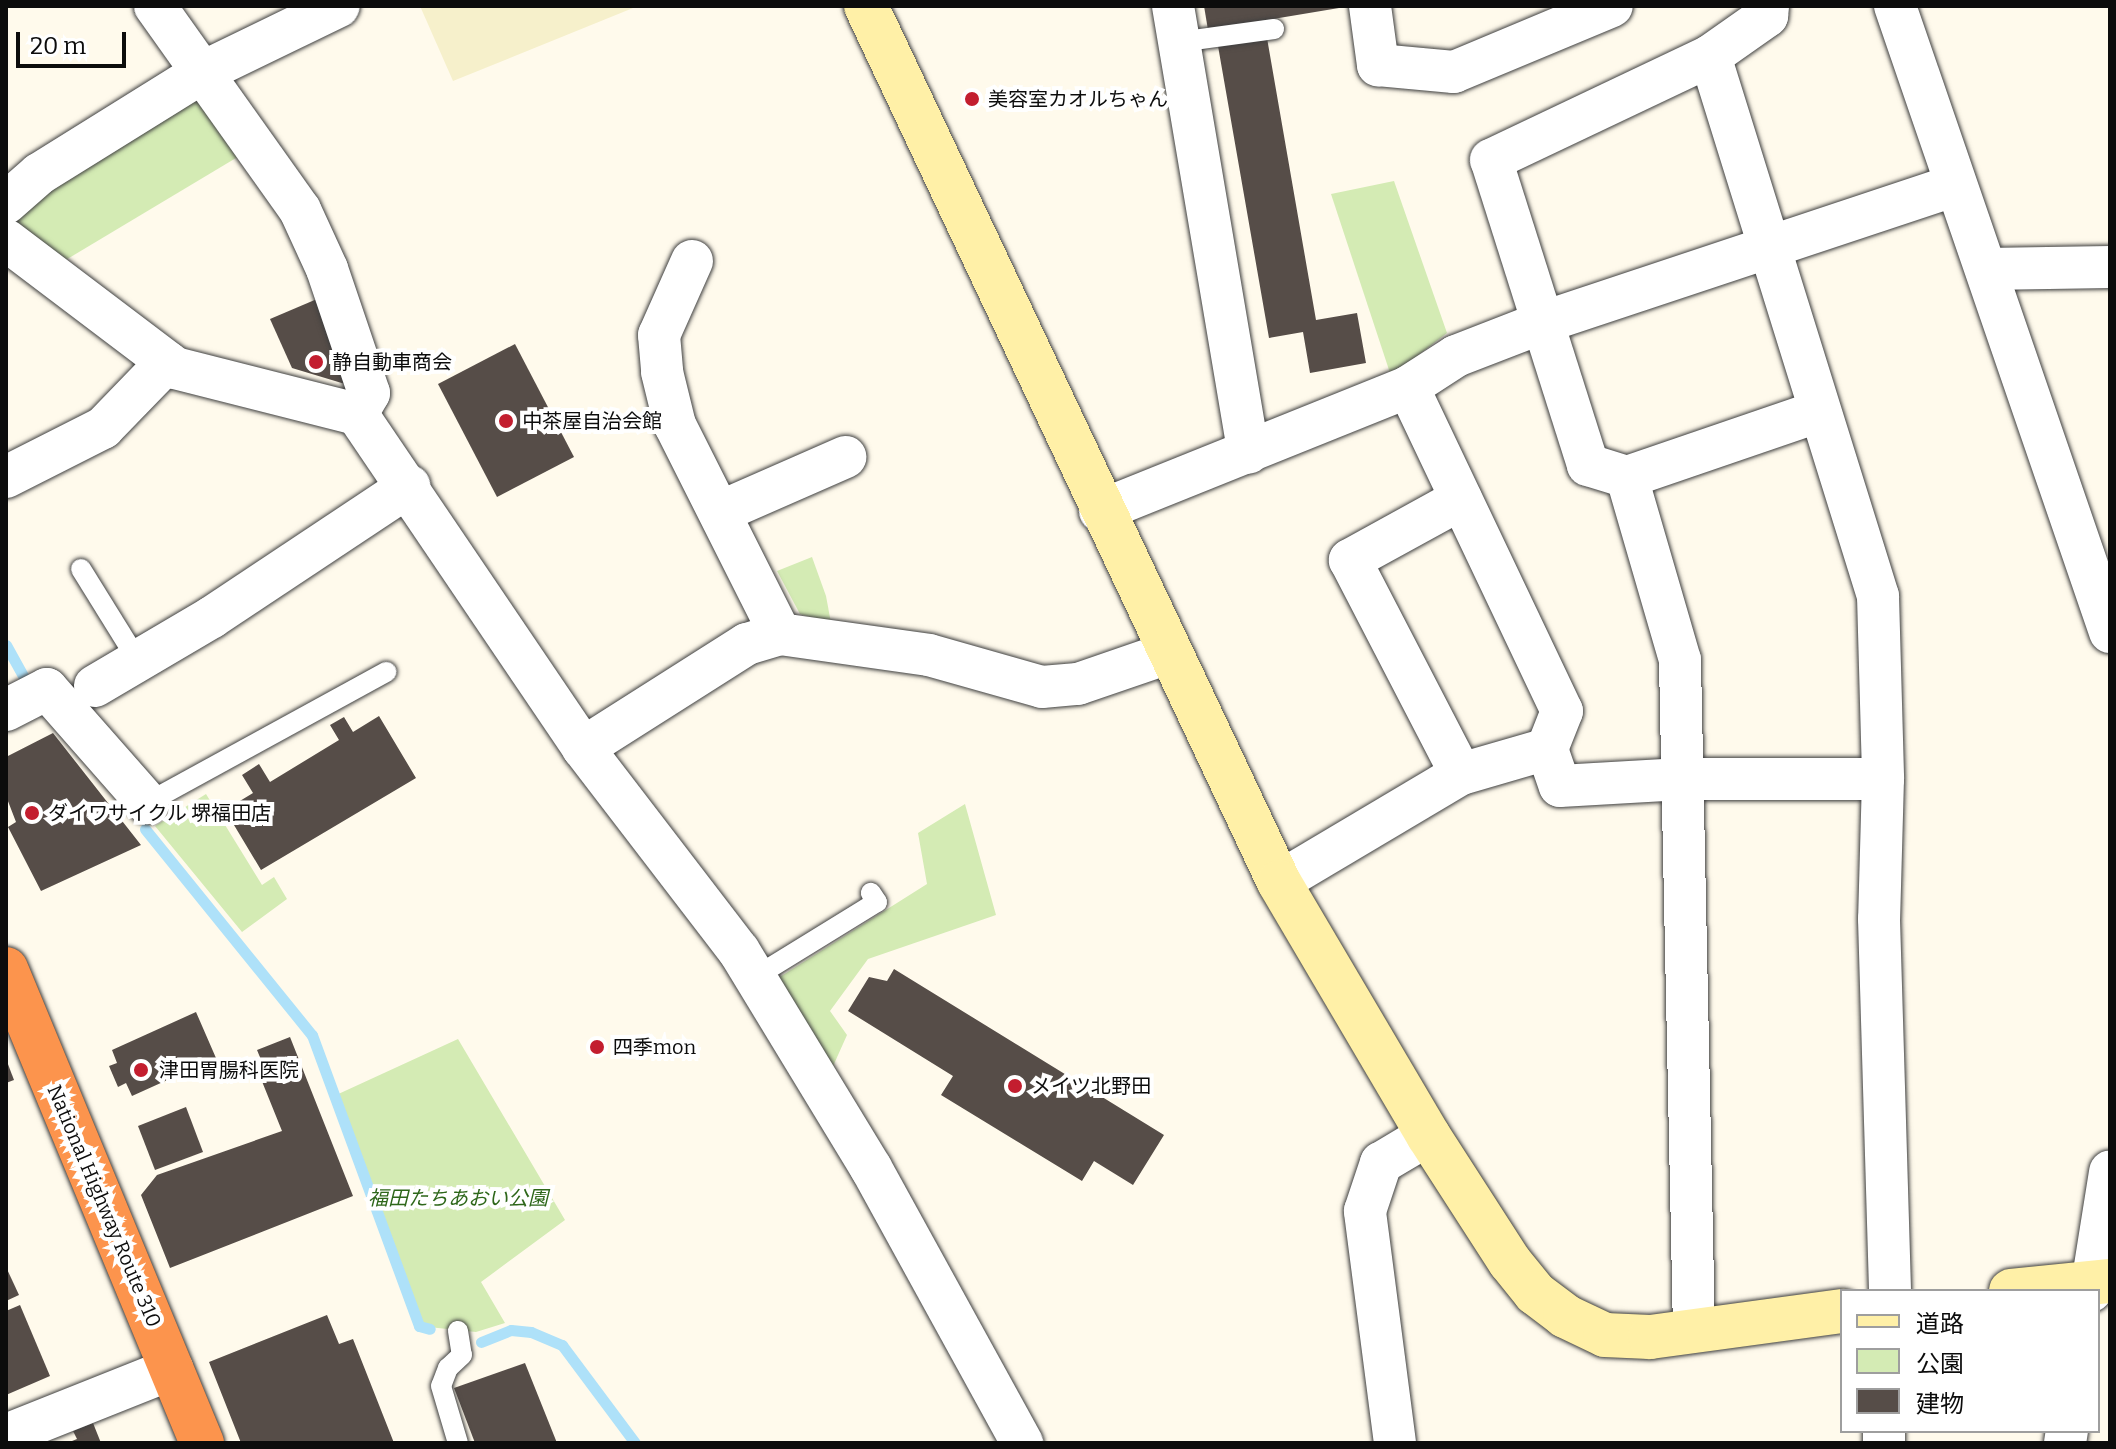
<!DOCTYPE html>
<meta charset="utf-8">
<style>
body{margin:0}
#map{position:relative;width:2116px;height:1449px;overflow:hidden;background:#fffaec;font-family:Bitter,"Noto Sans JP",serif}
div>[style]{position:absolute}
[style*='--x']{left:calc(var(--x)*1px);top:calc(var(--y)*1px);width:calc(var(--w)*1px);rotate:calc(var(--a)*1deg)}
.farmland>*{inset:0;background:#f6f0cb}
.green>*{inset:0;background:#d4ebb4}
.stream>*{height:11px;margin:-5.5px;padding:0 5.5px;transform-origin:5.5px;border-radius:5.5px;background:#aee1f9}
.building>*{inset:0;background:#564d48}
.roads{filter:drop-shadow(0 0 2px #3f3f3f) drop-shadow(0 0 2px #3f3f3f)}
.lane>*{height:20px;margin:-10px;padding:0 10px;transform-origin:10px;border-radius:10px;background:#fff}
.street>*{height:42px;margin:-21px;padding:0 21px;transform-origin:21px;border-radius:21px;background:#fff}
.secondary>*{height:44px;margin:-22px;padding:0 22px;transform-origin:22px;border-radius:22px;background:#fff0a7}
.highway>*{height:44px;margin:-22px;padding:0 22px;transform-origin:22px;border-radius:22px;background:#fc944d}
.dots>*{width:22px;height:22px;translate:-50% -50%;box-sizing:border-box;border:4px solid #fff;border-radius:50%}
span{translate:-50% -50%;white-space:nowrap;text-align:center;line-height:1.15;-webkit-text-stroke:8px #fff;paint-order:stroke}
.poi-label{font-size:20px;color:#0c0c0c}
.left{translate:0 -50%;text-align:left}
.park-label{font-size:20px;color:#2e671a;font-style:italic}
.street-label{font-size:20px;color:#0c0c0c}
.frame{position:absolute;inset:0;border:8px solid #0c0c0c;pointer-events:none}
.legend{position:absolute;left:1840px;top:1289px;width:260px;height:144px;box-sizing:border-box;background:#fff;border:2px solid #9e9e9e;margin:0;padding:10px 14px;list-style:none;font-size:24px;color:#0c0c0c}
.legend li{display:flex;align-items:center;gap:16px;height:40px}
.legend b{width:40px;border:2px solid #9e9e9e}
.scale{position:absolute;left:16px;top:32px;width:110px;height:36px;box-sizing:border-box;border:4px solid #0c0c0c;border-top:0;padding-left:10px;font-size:24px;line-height:28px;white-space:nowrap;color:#0c0c0c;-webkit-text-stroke:6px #fff;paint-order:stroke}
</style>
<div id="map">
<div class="farmland">
<div style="clip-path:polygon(420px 6px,638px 6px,453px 81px)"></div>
</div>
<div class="green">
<div style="clip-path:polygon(200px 82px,246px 152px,64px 261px,6px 217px)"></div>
<div style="clip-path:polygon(1394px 181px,1447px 333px,1391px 376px,1331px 194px)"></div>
<div style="clip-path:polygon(812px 557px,826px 596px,831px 623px,800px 614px,777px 571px)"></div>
<div style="clip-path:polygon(206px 794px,262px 885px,274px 877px,287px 899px,242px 932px,155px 826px)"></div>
<div style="clip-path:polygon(965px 804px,996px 915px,868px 959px,830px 1011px,847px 1035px,830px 1073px,775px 980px,927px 884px,918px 833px)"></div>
<div style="clip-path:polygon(458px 1039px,565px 1220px,481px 1282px,505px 1323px,476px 1332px,419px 1326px,334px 1096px)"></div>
</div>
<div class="stream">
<div style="--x:6;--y:645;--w:39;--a:61"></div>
<div style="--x:145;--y:829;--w:265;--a:51"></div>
<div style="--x:312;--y:1035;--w:310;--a:69.8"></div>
<div style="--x:419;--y:1326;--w:11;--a:15"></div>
<div style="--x:481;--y:1342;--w:32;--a:-22"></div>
<div style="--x:511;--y:1330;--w:20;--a:6"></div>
<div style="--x:531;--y:1332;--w:34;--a:23"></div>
<div style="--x:562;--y:1345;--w:122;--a:53.3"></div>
</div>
<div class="building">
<div style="clip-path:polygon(1204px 6px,1339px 6px,1339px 8px,1208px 30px)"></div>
<div style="clip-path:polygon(1267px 38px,1316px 320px,1357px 313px,1366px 363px,1310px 373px,1303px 332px,1269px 338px,1218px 46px)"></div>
<div style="clip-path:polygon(317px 299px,345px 384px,292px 368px,270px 319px)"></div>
<div style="clip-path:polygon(515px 344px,574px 457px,497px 497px,438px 384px)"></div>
<div style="clip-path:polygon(379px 716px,416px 778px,261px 870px,225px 810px,253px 793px,242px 775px,259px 764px,270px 782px,339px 740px,330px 725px,344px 717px,353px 732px)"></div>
<div style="clip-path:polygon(53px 733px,141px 845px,41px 891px,8px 827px,16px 822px,6px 796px,6px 757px)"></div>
<div style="clip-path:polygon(894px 969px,1164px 1135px,1133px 1185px,1094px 1161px,1082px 1181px,941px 1095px,953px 1076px,848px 1011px,869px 977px,887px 981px)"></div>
<div style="clip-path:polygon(196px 1012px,216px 1058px,132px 1096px,126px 1083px,118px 1087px,109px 1066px,117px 1063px,112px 1050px)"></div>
<div style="clip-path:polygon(290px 1037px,353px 1196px,170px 1268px,141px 1195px,157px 1175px,282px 1131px,259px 1074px,266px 1072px,257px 1050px)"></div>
<div style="clip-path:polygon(6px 1059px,14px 1080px,6px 1083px)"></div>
<div style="clip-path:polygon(186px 1107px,203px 1152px,155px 1170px,138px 1126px)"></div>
<div style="clip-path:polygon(6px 1267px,19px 1295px,6px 1301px)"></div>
<div style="clip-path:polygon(20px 1305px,50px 1376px,6px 1395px,6px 1311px)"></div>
<div style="clip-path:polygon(327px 1315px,339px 1344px,353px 1339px,394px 1443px,241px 1443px,209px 1362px)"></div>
<div style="clip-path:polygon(525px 1363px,557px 1443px,475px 1443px,454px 1388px)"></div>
<div style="clip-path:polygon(93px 1423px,101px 1443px,67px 1443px,77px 1439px,73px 1431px)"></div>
</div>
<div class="roads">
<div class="lane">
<div style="--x:1179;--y:42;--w:96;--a:-7.8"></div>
<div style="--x:81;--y:569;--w:108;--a:58.2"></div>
<div style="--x:147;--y:803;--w:273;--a:-28.7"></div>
<div style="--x:755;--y:977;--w:143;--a:-31.6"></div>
<div style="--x:877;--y:902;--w:11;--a:-124"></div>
<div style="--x:458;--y:1331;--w:24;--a:81"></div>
<div style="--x:462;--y:1355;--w:19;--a:137"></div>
<div style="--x:448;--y:1368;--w:19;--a:111"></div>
<div style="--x:441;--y:1386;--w:59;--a:73.4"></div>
</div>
<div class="street">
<div style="--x:155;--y:6;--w:250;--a:54.6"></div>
<div style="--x:300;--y:210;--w:65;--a:65.4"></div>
<div style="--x:327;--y:269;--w:131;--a:71.3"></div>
<div style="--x:369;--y:393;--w:24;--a:120"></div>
<div style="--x:1173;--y:6;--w:453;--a:80.4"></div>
<div style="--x:1370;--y:6;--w:60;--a:82.3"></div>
<div style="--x:1378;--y:65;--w:76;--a:5.3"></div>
<div style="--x:1454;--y:72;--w:171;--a:-22.7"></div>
<div style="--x:1895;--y:6;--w:662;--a:71.04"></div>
<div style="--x:1710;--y:56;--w:566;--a:72.72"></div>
<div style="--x:1878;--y:596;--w:183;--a:88.4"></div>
<div style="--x:1883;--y:779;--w:140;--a:91.6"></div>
<div style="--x:1879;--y:919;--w:372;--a:88.3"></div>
<div style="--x:6;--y:203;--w:44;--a:-41.3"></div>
<div style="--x:39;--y:174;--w:191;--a:-31.9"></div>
<div style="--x:201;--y:73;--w:153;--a:-25.9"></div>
<div style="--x:6;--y:240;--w:212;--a:37.1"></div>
<div style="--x:175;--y:368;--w:188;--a:14.2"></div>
<div style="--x:357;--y:414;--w:403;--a:55.9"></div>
<div style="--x:583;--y:748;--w:256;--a:52.5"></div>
<div style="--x:739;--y:951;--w:254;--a:58.7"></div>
<div style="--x:871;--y:1168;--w:314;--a:61.2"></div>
<div style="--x:692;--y:261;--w:81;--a:114"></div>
<div style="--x:659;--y:335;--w:37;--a:85"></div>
<div style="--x:662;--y:372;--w:55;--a:76.2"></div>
<div style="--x:675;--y:425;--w:234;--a:63.3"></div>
<div style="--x:1986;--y:269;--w:124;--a:-0.9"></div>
<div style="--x:1408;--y:387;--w:57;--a:-32.9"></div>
<div style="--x:1456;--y:356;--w:91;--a:-21.2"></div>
<div style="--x:1541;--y:323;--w:436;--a:-18.4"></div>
<div style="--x:6;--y:477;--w:109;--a:-26.8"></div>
<div style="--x:103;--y:428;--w:92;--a:-45.9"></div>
<div style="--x:1627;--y:477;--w:201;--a:-18.9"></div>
<div style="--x:1461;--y:499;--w:127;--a:151.2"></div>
<div style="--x:1350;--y:560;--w:241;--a:62.6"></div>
<div style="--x:1100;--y:511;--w:332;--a:-21.9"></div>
<div style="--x:1408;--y:387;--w:359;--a:64.6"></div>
<div style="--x:1562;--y:711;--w:41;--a:111.5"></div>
<div style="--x:720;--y:512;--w:137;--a:-23.7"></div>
<div style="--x:95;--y:686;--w:136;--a:-30.5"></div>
<div style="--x:212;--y:617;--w:237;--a:-33.6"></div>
<div style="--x:6;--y:710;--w:46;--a:-27.1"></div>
<div style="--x:47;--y:689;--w:152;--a:48.7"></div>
<div style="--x:583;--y:748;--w:194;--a:-32.4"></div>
<div style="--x:747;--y:644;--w:34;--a:-17"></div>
<div style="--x:780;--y:634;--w:150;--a:8"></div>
<div style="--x:929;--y:655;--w:117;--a:15.8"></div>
<div style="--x:1042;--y:687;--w:36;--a:-5"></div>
<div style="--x:1078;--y:684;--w:95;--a:-19"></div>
<div style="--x:1279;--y:882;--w:212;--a:-30.7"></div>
<div style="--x:1461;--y:774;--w:90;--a:-16.2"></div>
<div style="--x:1547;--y:749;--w:39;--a:71"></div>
<div style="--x:1560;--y:786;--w:122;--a:-3.3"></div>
<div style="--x:1682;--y:779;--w:201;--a:0"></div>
<div style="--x:2091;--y:1291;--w:121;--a:-80.9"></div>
<div style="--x:1694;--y:1331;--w:671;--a:-91.2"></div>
<div style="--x:1680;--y:660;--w:191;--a:-106.2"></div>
<div style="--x:1627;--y:477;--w:41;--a:-162.9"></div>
<div style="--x:1588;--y:465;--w:320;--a:-107.6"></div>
<div style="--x:1491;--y:160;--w:242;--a:-25.4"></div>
<div style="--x:1710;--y:56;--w:70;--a:-35.1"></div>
<div style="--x:1767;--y:16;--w:10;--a:-84"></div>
<div style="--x:6;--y:1435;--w:179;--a:-21.7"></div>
<div style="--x:1395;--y:1443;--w:234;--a:-97.4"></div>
<div style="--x:1365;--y:1211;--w:51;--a:-71.6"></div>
<div style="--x:1381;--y:1163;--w:55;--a:-30.8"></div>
<div style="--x:1884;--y:1443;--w:12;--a:-90"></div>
<div style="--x:2065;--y:1443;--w:12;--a:-81"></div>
</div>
<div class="secondary">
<div style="--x:866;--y:6;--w:968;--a:64.76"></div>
<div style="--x:1279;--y:882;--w:294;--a:59.5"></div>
<div style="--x:1428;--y:1135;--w:151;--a:57.2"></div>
<div style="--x:1510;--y:1262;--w:40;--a:51"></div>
<div style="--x:1535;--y:1293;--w:38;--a:37"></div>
<div style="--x:1565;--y:1316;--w:44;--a:25.4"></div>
<div style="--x:1605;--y:1335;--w:45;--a:2.5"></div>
<div style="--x:1650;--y:1337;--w:194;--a:-7.7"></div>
<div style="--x:2011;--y:1291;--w:100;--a:-5.8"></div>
</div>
<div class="highway">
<div style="--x:6;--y:969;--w:513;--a:67.53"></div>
</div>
</div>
<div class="dots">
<div style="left:972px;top:99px;background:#c31e2f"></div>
<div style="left:316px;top:362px;background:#c31e2f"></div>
<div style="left:506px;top:421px;background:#c31e2f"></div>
<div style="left:32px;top:813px;background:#c31e2f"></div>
<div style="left:597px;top:1047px;background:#c31e2f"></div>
<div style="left:141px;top:1070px;background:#c31e2f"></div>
<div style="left:1015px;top:1086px;background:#c31e2f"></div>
</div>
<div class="poi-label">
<span class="left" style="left:988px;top:99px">美容室カオルちゃん</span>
<span class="left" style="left:332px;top:362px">静自動車商会</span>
<span class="left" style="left:522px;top:421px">中茶屋自治会館</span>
<span class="left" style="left:48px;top:813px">ダイワサイクル 堺福田店</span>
<span class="left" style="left:613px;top:1047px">四季mon</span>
<span class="left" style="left:159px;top:1070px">津田胃腸科医院</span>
<span class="left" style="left:1031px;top:1086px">メイツ北野田</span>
</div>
<div class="park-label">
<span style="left:458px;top:1198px">福田たちあおい公園</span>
</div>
<div class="street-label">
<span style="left:104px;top:1206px;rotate:67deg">National Highway Route 310</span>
</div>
<div class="frame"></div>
<ul class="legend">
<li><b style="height:10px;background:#fff0a7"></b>道路</li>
<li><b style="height:22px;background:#d4ebb4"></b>公園</li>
<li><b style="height:22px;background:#564d48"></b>建物</li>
</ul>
<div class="scale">20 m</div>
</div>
